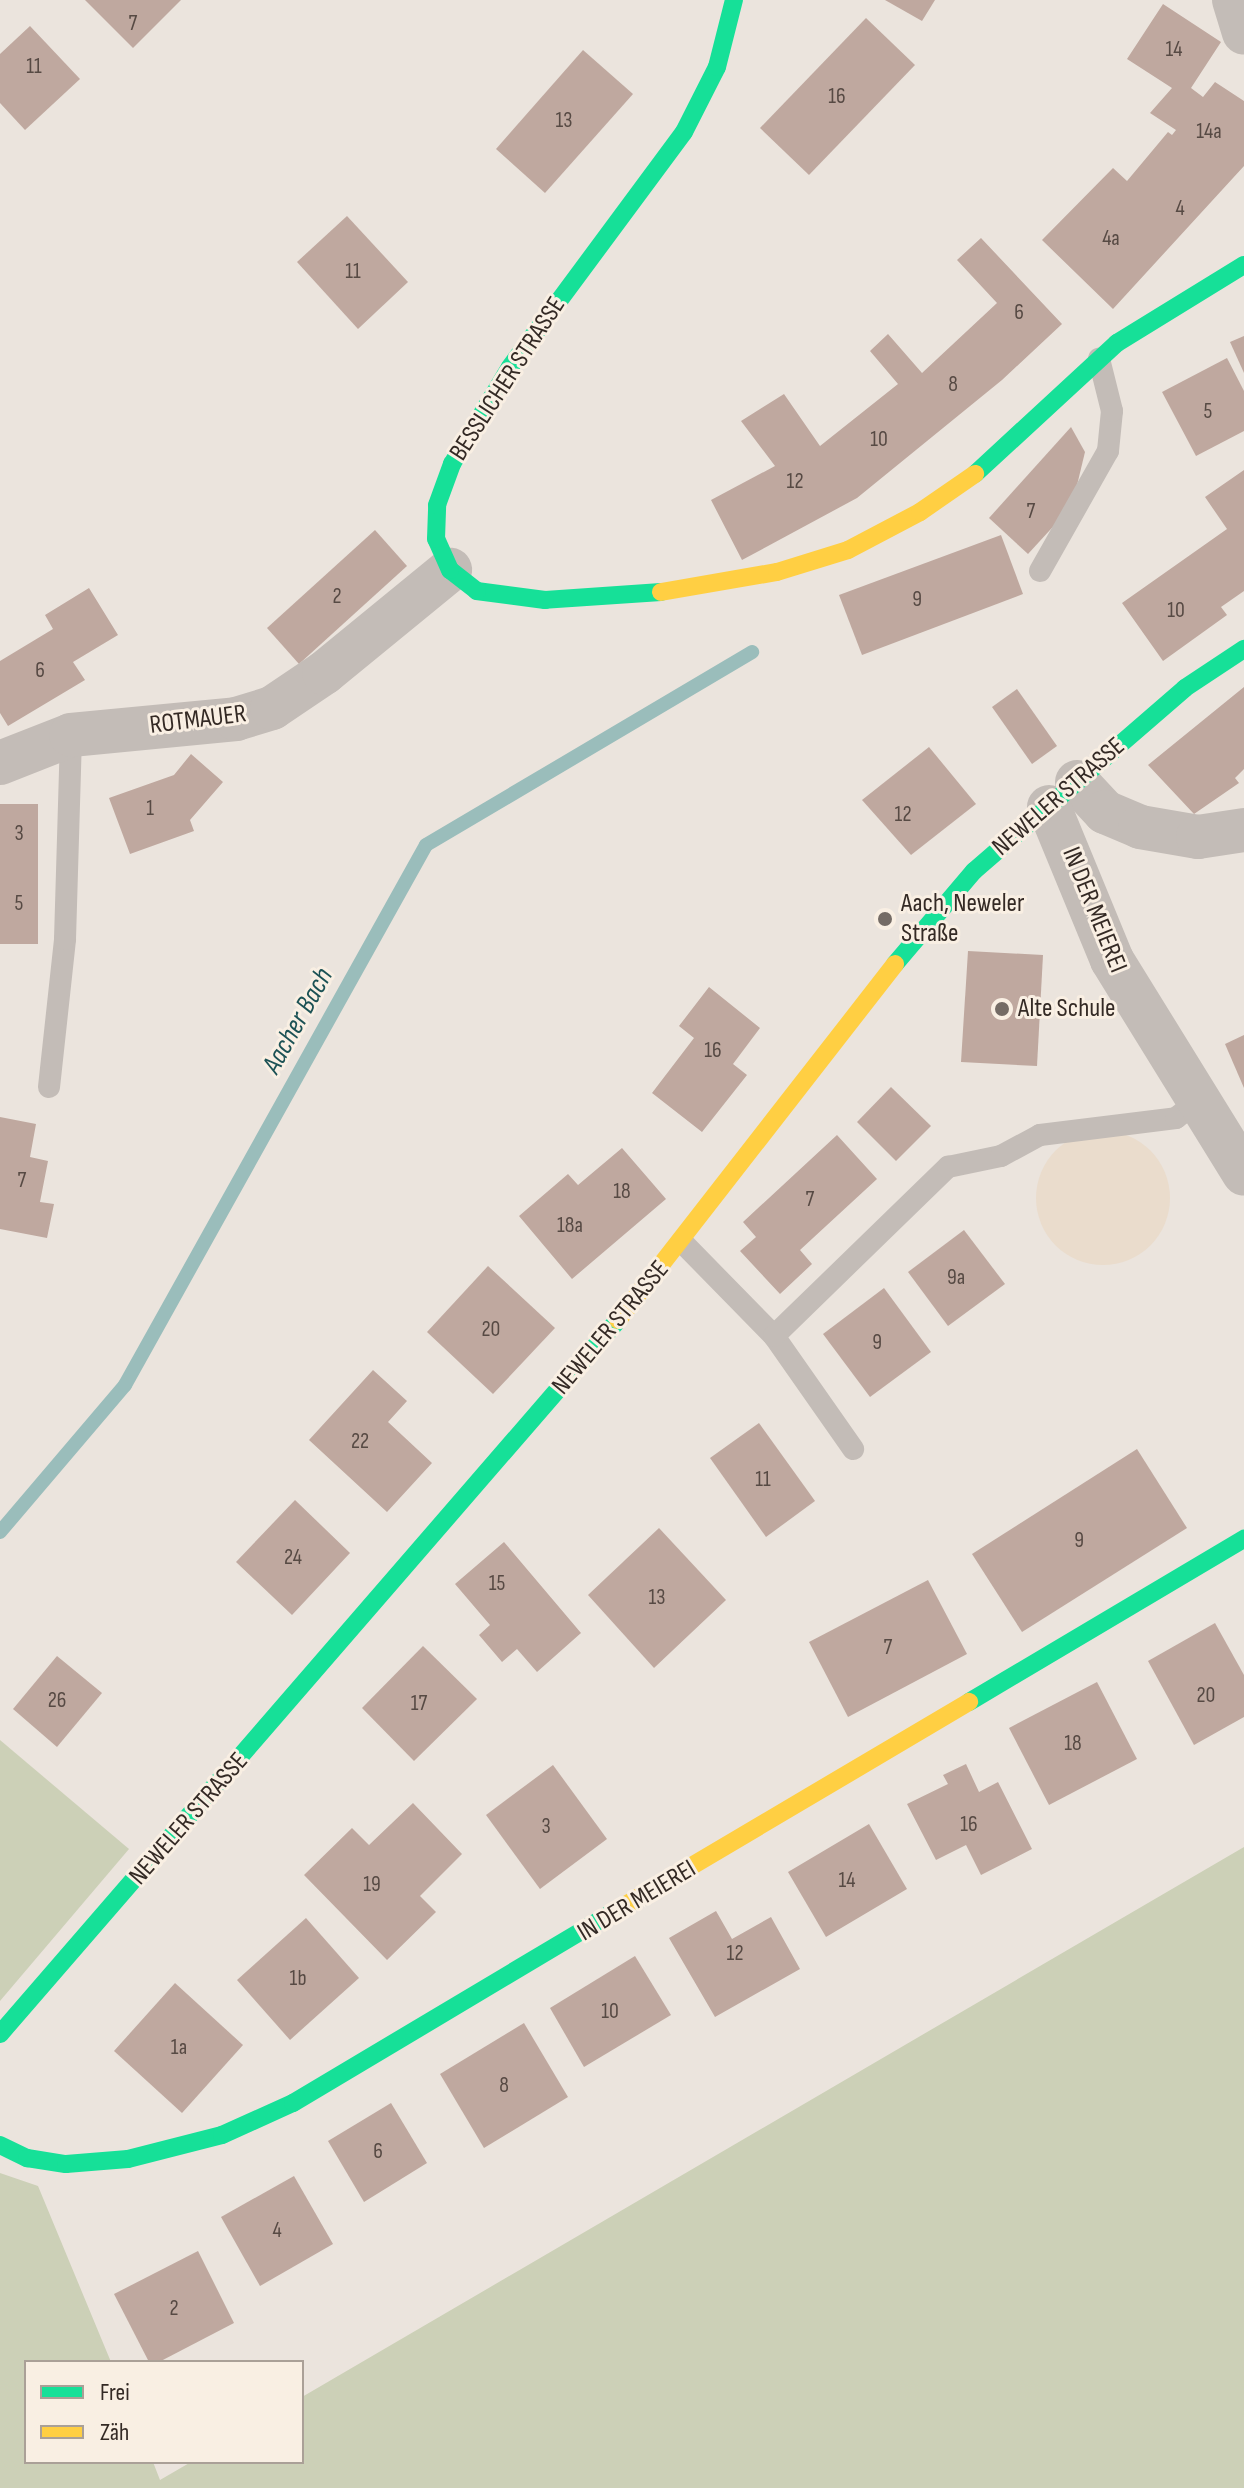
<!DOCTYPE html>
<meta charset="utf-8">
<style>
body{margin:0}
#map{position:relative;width:1244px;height:2488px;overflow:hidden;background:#ebe4dd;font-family:"Sofia Sans Condensed",sans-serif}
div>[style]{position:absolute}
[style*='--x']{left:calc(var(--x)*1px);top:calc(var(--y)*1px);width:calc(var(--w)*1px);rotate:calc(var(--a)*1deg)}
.green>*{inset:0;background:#ccd0b7}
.plaza>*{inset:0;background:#eadccc}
.round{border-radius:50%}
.stream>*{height:14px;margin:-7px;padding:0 7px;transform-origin:7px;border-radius:7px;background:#9abdbb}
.building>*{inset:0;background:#bfa89f}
.lane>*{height:22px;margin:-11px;padding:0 11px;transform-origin:11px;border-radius:11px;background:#c3bcb7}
.street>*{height:44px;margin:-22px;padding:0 22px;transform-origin:22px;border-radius:22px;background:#c3bcb7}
.fast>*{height:18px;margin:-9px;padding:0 9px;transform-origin:9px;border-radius:9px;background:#16e098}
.slow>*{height:18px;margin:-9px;padding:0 9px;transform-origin:9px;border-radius:9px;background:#ffcf43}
.dots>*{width:22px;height:22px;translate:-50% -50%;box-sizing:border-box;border:4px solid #f9efe3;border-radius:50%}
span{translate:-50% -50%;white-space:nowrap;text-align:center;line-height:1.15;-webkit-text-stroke:6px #f9efe3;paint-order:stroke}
.number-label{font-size:22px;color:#574a44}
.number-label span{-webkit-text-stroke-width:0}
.street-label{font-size:26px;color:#342a25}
.poi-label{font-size:26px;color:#342a25}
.left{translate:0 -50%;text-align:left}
.water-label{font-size:28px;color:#1c5255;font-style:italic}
.legend{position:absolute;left:24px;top:2360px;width:280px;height:104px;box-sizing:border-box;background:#f9efe3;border:2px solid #aaa097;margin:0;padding:10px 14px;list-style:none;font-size:24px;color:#342a25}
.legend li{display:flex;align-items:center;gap:16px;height:40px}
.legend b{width:40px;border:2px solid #aaa097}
</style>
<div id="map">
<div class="green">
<div style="clip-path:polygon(0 1740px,129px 1849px,0 2001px)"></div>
<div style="clip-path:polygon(1244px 1847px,1244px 2488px,0 2488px,0 2173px,38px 2186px,111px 2362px,26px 2362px,26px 2462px,153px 2462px,160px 2480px,191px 2462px,302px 2462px,302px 2397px)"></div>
</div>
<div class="plaza">
<div class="round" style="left:1036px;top:1131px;width:134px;height:134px"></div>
</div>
<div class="stream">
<div style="--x:0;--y:1532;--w:193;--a:-49.6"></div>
<div style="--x:125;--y:1385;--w:618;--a:-60.86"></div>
<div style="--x:426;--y:845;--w:379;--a:-30.6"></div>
</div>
<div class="building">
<div style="clip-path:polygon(85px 0,181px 0,133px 48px)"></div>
<div style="clip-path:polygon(885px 0,935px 0,922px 21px)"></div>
<div style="clip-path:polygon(1163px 4px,1221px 42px,1191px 88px,1203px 97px,1215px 82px,1244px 101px,1244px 166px,1113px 309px,1042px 240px,1113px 168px,1127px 181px,1168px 132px,1172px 135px,1176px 130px,1150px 113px,1172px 88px,1127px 59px)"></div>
<div style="clip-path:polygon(866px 18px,915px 65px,809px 175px,760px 128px)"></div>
<div style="clip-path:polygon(30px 26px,80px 79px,25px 130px,0 103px,0 54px)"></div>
<div style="clip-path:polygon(583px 50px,633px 94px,545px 193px,496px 149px)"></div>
<div style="clip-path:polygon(347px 216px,408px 282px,358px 329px,297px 262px)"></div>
<div style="clip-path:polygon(981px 238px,1062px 324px,1002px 380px,857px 498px,742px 560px,711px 500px,775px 466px,741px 421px,784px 394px,820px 446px,898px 384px,870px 351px,888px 334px,922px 373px,997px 303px,957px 260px)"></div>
<div style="clip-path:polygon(1244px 336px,1244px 373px,1230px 342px)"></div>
<div style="clip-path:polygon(1227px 358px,1244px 391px,1244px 431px,1196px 456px,1162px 392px)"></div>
<div style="clip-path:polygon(1071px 427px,1085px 452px,1072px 506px,1028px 554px,989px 518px)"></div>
<div style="clip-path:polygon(1244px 470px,1244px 591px,1221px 607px,1227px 615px,1163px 661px,1122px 603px,1227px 529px,1205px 497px)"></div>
<div style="clip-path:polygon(375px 530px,407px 566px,299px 664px,267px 628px)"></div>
<div style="clip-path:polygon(1001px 535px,1023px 594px,862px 655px,839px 595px)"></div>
<div style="clip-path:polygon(89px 588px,118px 635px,73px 662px,85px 680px,8px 726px,0 713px,0 661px,53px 629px,45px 615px)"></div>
<div style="clip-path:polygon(1244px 687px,1244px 769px,1235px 778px,1239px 783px,1194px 814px,1148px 765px)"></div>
<div style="clip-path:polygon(1017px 689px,1057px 746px,1032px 764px,992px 707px)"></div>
<div style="clip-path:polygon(929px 747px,976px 804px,911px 855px,862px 800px)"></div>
<div style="clip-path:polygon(191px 754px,223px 782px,190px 820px,194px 831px,130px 854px,109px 798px,174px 775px)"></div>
<div style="clip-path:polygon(0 804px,38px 804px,38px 944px,0 944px)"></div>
<div style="clip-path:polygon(968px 951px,1043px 955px,1037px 1066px,961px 1062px)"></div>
<div style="clip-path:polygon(709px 987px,760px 1028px,733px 1064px,747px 1075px,702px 1132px,652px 1093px,694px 1038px,679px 1026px)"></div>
<div style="clip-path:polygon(1244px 1035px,1244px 1088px,1225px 1044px)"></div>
<div style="clip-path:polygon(891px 1087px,931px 1126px,896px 1161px,857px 1122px)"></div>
<div style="clip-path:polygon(0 1117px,36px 1124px,30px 1157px,48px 1161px,40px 1202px,54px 1204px,47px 1238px,0 1229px)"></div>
<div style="clip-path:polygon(837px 1135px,877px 1179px,800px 1250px,812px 1264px,780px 1294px,740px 1251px,756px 1237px,743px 1222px)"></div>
<div style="clip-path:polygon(622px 1148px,666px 1199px,572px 1279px,519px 1216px,568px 1174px,578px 1185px)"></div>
<div style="clip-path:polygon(964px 1230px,1005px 1284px,948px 1326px,908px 1272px)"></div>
<div style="clip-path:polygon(488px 1266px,555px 1328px,493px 1394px,427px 1332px)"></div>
<div style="clip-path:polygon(884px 1288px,931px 1352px,870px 1397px,823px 1334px)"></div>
<div style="clip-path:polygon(373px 1370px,407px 1401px,388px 1422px,432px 1463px,387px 1512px,309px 1440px)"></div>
<div style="clip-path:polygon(759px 1423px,815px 1501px,766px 1537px,710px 1458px)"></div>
<div style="clip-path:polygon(1137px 1449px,1187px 1528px,1022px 1632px,972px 1554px)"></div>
<div style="clip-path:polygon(295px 1500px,350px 1553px,292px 1615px,236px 1562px)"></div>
<div style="clip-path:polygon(659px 1528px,726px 1600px,654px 1668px,588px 1595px)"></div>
<div style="clip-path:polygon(504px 1542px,581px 1633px,537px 1672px,517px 1649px,502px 1662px,479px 1635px,490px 1625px,455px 1584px)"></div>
<div style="clip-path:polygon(928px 1580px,967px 1654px,848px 1717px,809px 1642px)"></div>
<div style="clip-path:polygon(1215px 1623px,1244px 1675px,1244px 1717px,1194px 1745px,1148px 1661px)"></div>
<div style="clip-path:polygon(423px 1646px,477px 1699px,414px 1761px,362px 1708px)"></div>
<div style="clip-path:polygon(57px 1656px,102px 1693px,57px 1747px,13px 1709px)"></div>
<div style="clip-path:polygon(1097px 1682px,1137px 1759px,1049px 1805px,1009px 1728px)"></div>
<div style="clip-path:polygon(966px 1764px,979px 1792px,998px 1782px,1032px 1849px,981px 1875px,966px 1845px,936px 1860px,907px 1804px,948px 1784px,943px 1775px)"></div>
<div style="clip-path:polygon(553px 1765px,607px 1839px,540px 1889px,486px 1815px)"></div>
<div style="clip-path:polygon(413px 1803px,462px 1854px,420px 1896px,436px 1912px,387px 1960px,304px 1875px,352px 1828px,369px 1845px)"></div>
<div style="clip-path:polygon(869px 1824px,907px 1889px,826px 1937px,788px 1872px)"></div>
<div style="clip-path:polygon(716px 1911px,732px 1939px,771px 1917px,800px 1969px,715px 2017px,669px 1938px)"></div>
<div style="clip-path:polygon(306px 1918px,359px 1978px,290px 2040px,237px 1980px)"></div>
<div style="clip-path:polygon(635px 1956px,671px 2015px,584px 2067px,550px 2008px)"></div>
<div style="clip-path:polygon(175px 1983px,243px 2045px,182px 2113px,114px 2051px)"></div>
<div style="clip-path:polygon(524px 2023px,568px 2097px,484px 2148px,440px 2074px)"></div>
<div style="clip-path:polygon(391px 2103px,427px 2163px,364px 2202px,328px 2141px)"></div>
<div style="clip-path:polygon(294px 2176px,333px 2244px,260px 2286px,221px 2217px)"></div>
<div style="clip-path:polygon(198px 2251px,234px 2323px,159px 2362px,149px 2362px,114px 2294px)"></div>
</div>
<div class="lane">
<div style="--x:1040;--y:571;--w:138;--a:-60.5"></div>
<div style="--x:1108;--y:451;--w:40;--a:-84.3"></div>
<div style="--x:1112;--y:411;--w:54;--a:-104"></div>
<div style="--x:49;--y:1087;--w:149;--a:-83.8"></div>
<div style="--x:65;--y:939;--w:204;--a:-88.3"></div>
<div style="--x:682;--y:1242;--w:132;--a:45.6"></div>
<div style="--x:774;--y:1336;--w:138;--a:55"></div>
<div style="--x:774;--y:1336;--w:243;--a:-44.2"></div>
<div style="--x:948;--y:1167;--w:54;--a:-11.7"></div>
<div style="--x:1001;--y:1156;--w:44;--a:-28.3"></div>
<div style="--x:1040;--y:1135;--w:137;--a:-7.1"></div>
<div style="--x:1176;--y:1118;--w:29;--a:-38"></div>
</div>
<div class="street">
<div style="--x:1234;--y:0;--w:34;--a:73"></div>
<div style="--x:0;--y:763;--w:76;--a:-21.5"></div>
<div style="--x:71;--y:735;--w:166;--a:-5.5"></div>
<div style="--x:236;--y:719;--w:38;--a:-17"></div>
<div style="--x:272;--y:708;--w:63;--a:-33.9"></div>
<div style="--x:324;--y:673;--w:163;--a:-39.3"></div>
<div style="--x:1077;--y:782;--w:41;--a:47"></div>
<div style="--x:1105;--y:812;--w:38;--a:23"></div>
<div style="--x:1140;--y:827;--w:59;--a:9.8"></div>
<div style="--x:1198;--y:837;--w:47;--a:-8.7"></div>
<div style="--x:1049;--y:807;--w:165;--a:67.6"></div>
<div style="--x:1112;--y:960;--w:251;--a:58.3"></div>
</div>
<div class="fast">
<div style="--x:975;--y:474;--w:193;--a:-42.7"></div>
<div style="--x:1117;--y:343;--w:149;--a:-31.6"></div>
<div style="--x:661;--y:592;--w:116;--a:176.1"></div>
<div style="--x:545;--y:600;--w:69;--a:-172.5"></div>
<div style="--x:477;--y:591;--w:34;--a:-142"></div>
<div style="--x:450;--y:570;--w:34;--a:-114"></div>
<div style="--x:436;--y:539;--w:34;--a:-88"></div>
<div style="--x:437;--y:505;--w:44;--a:-69.9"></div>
<div style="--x:452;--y:464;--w:113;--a:-59.1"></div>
<div style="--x:510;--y:367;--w:292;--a:-53.5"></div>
<div style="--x:684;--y:132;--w:73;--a:-63.1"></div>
<div style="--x:717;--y:67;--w:69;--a:-75.8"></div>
<div style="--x:895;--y:964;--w:122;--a:-49.7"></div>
<div style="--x:974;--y:871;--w:279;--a:-40.9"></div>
<div style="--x:1185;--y:688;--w:71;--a:-33.5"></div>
<div style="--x:969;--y:1702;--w:320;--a:-30.7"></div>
<div style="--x:0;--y:2034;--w:944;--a:-49.12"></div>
<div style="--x:0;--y:2145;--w:30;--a:26"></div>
<div style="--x:27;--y:2158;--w:39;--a:9"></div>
<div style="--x:66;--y:2164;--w:62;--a:-4.6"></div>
<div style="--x:128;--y:2159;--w:97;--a:-14.3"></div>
<div style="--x:222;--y:2135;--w:78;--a:-24.3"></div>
<div style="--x:293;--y:2103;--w:385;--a:-30.8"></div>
</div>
<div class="slow">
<div style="--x:661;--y:592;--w:118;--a:-9.8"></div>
<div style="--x:777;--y:572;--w:74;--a:-17.2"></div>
<div style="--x:848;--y:550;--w:81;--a:-27.8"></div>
<div style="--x:920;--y:512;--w:67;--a:-34.6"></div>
<div style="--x:618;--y:1320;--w:451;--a:-52.1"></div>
<div style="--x:624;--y:1906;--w:401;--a:-30.6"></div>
</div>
<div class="dots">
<div style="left:885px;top:919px;background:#746b65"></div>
<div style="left:1002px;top:1009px;background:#746b65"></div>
</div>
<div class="number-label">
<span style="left:133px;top:24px">7</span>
<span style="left:1174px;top:50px">14</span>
<span style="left:34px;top:67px">11</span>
<span style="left:837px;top:97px">16</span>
<span style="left:564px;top:121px">13</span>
<span style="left:1209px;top:132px">14a</span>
<span style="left:1180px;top:209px">4</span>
<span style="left:1111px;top:239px">4a</span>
<span style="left:353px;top:272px">11</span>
<span style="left:1019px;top:313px">6</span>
<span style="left:953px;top:385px">8</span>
<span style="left:1208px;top:412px">5</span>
<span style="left:879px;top:440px">10</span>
<span style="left:795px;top:482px">12</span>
<span style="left:1031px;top:512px">7</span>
<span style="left:337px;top:597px">2</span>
<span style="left:917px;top:600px">9</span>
<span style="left:1176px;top:611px">10</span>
<span style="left:40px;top:671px">6</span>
<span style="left:150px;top:809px">1</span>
<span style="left:903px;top:815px">12</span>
<span style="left:19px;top:834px">3</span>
<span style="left:19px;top:904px">5</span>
<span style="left:713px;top:1051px">16</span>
<span style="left:22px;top:1181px">7</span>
<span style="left:622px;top:1192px">18</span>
<span style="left:810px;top:1200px">7</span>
<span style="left:570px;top:1226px">18a</span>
<span style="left:956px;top:1278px">9a</span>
<span style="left:491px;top:1330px">20</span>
<span style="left:877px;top:1343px">9</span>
<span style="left:360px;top:1442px">22</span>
<span style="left:763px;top:1480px">11</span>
<span style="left:1079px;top:1541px">9</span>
<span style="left:293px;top:1558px">24</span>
<span style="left:497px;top:1584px">15</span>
<span style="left:657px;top:1598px">13</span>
<span style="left:888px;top:1648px">7</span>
<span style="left:1206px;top:1696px">20</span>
<span style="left:57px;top:1701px">26</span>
<span style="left:419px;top:1704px">17</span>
<span style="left:1073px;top:1744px">18</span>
<span style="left:969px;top:1825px">16</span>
<span style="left:546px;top:1827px">3</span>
<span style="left:847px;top:1881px">14</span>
<span style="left:372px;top:1885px">19</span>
<span style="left:735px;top:1954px">12</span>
<span style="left:298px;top:1979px">1b</span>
<span style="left:610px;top:2012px">10</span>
<span style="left:179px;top:2048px">1a</span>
<span style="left:504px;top:2086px">8</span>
<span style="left:378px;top:2152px">6</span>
<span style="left:277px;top:2231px">4</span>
<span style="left:174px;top:2309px">2</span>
</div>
<div class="street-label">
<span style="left:508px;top:379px;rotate:-57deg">BESSLICHER STRASSE</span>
<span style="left:198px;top:720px;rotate:-7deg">ROTMAUER</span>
<span style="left:1059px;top:797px;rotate:-41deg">NEWELER STRASSE</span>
<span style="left:1094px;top:910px;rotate:68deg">IN DER MEIEREI</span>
<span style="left:611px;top:1328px;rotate:-50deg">NEWELER STRASSE</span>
<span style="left:189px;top:1819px;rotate:-49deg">NEWELER STRASSE</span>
<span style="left:637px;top:1901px;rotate:-31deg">IN DER MEIEREI</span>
</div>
<div class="poi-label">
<span class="left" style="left:901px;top:919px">Aach, Neweler<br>Straße</span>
<span class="left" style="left:1018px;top:1009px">Alte Schule</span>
</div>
<div class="water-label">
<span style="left:298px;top:1021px;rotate:-61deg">Aacher Bach</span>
</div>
<ul class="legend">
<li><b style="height:10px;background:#16e098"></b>Frei</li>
<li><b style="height:10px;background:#ffcf43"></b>Zäh</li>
</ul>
</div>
